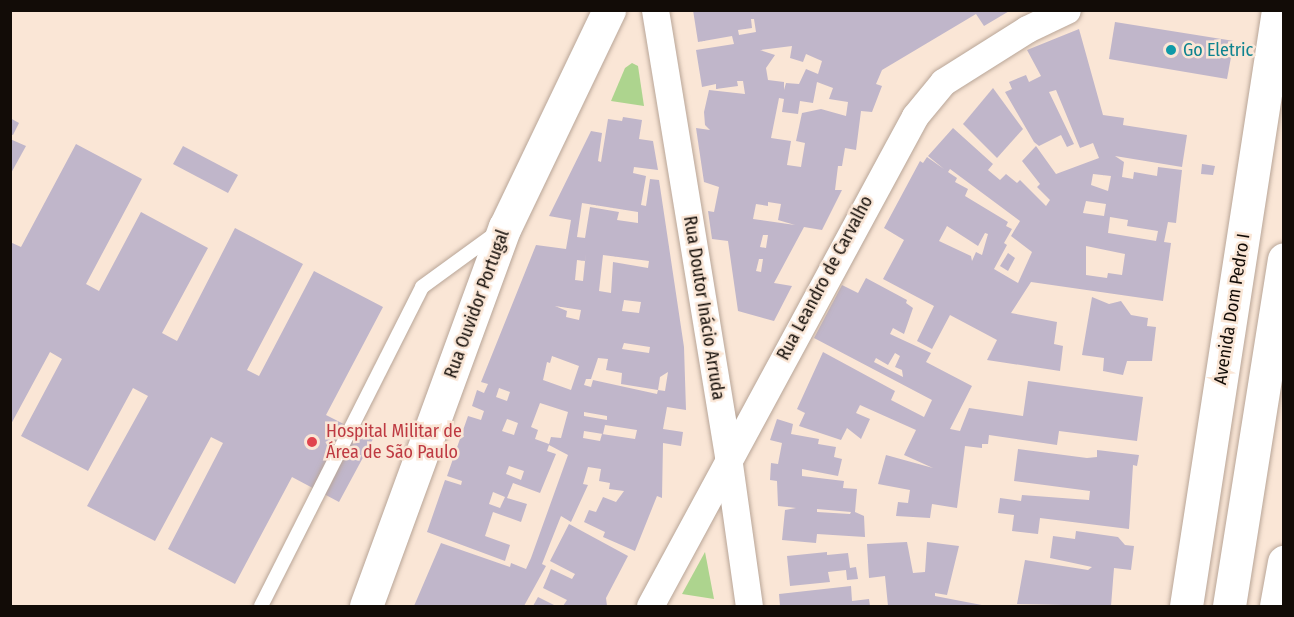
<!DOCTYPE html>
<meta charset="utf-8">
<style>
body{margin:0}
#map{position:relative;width:1294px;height:617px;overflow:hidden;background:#fae6d6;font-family:"Fira Sans Condensed",sans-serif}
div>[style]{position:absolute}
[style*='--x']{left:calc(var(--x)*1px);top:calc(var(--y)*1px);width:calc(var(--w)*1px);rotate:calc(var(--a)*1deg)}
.green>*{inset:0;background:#add48e}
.building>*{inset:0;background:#c0b6ca}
.roads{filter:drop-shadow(0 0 2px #b8a597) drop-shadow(0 0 2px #b8a597)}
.service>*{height:14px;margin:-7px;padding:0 7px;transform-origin:7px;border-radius:7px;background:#fff}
.minor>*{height:27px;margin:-13.5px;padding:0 13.5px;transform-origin:13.5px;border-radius:13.5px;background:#fff}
.tertiary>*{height:33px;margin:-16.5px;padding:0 16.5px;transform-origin:16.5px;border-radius:16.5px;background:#fff}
.primary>*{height:33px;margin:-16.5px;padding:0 16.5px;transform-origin:16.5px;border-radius:16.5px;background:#fff}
.dots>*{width:16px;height:16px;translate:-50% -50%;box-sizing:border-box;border:3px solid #fae6d6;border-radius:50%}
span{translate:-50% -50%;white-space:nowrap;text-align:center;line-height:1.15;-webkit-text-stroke:5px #fae6d6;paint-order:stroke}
.culture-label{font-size:18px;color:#0d838f}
.left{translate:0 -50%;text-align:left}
.street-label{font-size:18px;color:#120c07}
.health-label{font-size:18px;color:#be3a42}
.frame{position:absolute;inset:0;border:12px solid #120c07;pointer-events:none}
</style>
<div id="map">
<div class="green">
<div style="clip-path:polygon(632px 63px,638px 66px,644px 106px,611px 101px,625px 68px)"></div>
<div style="clip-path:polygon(705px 552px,714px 599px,682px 594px)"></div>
</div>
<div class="building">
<div style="clip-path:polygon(evenodd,693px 10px,1011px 10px,984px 26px,976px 14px,882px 70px,876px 84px,882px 86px,872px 112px,861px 111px,856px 150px,845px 148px,842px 166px,838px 166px,835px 190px,842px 190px,822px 230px,804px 227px,774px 283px,792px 286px,774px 321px,738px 311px,728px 241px,712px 239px,708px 211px,714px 212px,719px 187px,704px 182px,696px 128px,710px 130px,705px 125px,704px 112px,709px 90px,745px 94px,743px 81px,737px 81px,738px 86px,716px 89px,716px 84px,702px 87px,696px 50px,734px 44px,732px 36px,698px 42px,693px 10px,751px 19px,754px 19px,756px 32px,739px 35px,738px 30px,752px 28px,751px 19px,693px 10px,792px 46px,790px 58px,803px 62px,806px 54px,822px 61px,818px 74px,806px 69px,799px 84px,786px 83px,784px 90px,784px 82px,768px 80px,766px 68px,775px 55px,760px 50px,792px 46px,693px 10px,817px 82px,833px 88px,829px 99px,848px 102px,846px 116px,821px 109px,802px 113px,796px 141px,805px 143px,801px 167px,787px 165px,791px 141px,771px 138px,779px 98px,784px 99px,782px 112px,798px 114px,800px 101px,813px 103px,817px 82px,693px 10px,768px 202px,781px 204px,778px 220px,795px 225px,753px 219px,756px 204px,768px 206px,768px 202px,693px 10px,763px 235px,768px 235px,766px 248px,760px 247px,763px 235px,693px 10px,759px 259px,763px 259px,761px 272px,756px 271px,759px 259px)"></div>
<div style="clip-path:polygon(1115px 22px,1234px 41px,1227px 79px,1109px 59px)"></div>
<div style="clip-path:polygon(evenodd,1079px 29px,1103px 115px,1124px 118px,1123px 125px,1187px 135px,1182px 167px,1115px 156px,1124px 162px,1122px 177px,1133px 179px,1134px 172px,1157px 176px,1158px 167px,1182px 170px,1176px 223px,1168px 222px,1164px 242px,1171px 243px,1163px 301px,1031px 282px,1011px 313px,1057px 322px,1054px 344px,1063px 346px,1060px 371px,987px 360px,997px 340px,950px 315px,932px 349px,917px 341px,934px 306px,883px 279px,904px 240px,884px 228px,920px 161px,923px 163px,927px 157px,944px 169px,928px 156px,953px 128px,993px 164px,988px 170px,1000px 180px,1006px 174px,1017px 183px,1020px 180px,1046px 206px,1050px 200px,1037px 187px,1040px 184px,1022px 161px,1036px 146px,1056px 174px,1099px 158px,1093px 143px,1080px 148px,1056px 90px,1049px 92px,1074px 144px,1067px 147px,1061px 135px,1039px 146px,1034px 142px,1005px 92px,1012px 89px,1009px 82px,1026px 75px,1029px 82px,1041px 76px,1027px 50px,1079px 29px,950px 169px,1020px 221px,1011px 236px,1032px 252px,1018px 283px,994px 269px,1007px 245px,1004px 243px,1012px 229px,1006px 226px,1008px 222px,965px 196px,968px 189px,955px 182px,957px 178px,948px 172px,950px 169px,1079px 29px,1093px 174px,1111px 176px,1108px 191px,1091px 185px,1093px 174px,1079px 29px,1086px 201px,1106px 204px,1104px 216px,1083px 213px,1086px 201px,1079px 29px,1110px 217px,1128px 220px,1127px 226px,1158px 231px,1156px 241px,1108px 233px,1110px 217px,1079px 29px,947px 226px,978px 246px,985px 233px,988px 234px,982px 255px,976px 252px,972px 261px,971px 256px,939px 241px,947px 226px,1079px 29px,1086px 246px,1125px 254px,1122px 275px,1108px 273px,1107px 278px,1086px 275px,1086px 246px)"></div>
<div style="clip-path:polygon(993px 88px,1023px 129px,997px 158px,963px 124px)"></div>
<div style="clip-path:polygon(evenodd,623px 117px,642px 120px,639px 139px,653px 141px,658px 170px,634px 167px,633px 173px,646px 176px,641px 205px,646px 206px,650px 179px,659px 180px,684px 347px,686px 410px,667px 407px,663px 429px,683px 432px,681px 446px,663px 443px,662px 498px,657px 496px,635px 551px,603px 537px,605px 532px,584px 522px,589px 510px,596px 512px,603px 497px,616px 502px,624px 491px,609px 489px,610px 483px,599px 481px,601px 469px,588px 467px,583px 484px,588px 485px,571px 522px,561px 516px,542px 564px,546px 566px,524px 606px,414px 606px,441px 543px,510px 567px,511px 563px,526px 569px,531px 558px,568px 455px,549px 445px,547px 451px,556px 454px,540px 493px,513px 483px,507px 498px,527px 504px,521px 522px,493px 512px,485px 536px,510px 545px,505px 561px,427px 532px,445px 480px,461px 485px,462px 481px,447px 476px,468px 416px,481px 420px,484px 411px,472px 406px,477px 390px,484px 393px,488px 384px,481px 382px,536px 245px,566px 249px,571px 220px,549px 216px,591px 131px,602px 133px,598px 161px,601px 162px,608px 119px,622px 121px,623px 117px,582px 203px,638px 212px,638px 223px,617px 220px,619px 212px,590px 207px,585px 238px,577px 237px,582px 203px,623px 117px,586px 252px,583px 281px,575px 280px,577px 260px,585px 261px,586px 252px,623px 117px,603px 255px,649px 261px,648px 268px,613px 262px,611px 293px,599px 291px,603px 255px,623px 117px,624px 300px,641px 302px,639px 313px,622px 311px,624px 300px,623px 117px,555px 306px,581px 310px,579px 320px,566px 317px,567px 311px,555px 306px,623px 117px,624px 343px,650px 347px,649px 353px,622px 349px,624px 343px,623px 117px,552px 356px,579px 366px,571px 390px,543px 380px,547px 362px,550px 363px,552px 356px,623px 117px,598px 358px,608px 359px,606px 370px,622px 373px,621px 384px,658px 390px,660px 377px,668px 372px,665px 391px,658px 390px,657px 394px,593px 380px,591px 387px,584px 385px,586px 379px,591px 379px,598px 358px,623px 117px,499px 388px,510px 392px,507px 401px,496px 397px,499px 388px,623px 117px,540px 403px,568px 412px,561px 438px,551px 437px,549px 444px,535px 439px,538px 430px,531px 427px,540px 403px,623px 117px,584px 412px,607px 416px,607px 420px,584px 416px,584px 412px,623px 117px,507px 419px,518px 423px,514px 435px,502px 431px,507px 419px,623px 117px,605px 425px,637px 430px,635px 439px,602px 434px,600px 441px,583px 438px,584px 431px,603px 434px,605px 425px,623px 117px,509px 466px,524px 471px,521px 480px,506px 474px,509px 466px,623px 117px,493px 492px,505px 497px,500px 508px,489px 504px,493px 492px)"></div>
<div style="clip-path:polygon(10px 118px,19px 123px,13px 135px,10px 134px)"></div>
<div style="clip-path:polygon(10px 139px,26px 146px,10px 175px)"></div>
<div style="clip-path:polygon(76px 144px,142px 179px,86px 284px,99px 291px,141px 212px,208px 248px,162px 333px,177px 341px,235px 228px,303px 264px,247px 370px,259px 376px,314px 271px,383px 307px,326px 415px,373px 439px,339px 502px,292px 477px,235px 584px,168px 549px,223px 443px,211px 437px,155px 541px,87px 506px,148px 396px,133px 388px,88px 471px,21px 436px,62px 359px,50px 352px,10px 426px,10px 242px,21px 247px)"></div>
<div style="clip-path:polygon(183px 146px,238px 175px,228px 193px,173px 164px)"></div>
<div style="clip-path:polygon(1202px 164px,1215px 166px,1213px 175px,1201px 174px)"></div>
<div style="clip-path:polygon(1008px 253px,1015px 258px,1008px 271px,1000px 266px)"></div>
<div style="clip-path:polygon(evenodd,866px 278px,907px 300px,906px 303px,913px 308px,904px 334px,893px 328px,890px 334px,931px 353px,926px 362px,972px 386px,950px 429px,960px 431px,969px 408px,1023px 416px,1028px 381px,1143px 397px,1137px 441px,1059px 431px,1057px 445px,989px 435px,988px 444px,982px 444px,982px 448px,965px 446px,957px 508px,932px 504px,930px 518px,896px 516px,898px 502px,908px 503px,910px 490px,878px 484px,886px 455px,933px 468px,904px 455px,916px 430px,860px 405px,856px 413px,870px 419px,861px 439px,847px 428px,841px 440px,799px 426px,805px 413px,797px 409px,823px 352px,895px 391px,891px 400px,924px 417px,932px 400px,814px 338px,842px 285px,858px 293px,866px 278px,895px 353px,900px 356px,895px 367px,902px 370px,903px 377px,874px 362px,876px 358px,888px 365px,895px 353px)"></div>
<div style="clip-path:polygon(1092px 297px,1109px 304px,1121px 301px,1131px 315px,1148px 318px,1147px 326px,1156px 327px,1152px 361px,1127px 361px,1123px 375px,1103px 371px,1104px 358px,1082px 355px)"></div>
<div style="clip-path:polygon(evenodd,777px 419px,793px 424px,791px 434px,819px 439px,818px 444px,836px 447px,834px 457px,842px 459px,838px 476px,802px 469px,802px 476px,844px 481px,843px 488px,857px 489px,855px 512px,864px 516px,865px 537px,817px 534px,816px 543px,782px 540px,785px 510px,796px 508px,778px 506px,777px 481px,770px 480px,771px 463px,778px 464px,782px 443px,770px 440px,777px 419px,817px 509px,851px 512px,850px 514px,817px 512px,817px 509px)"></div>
<div style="clip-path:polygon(1018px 449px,1087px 458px,1097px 457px,1097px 450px,1139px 455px,1137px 466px,1133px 465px,1129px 529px,1040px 518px,1038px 534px,1012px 531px,1014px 515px,998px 513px,1000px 498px,1021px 501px,1022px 495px,1089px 500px,1090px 491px,1014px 481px)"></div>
<div style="clip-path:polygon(569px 524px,628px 556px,606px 598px,607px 606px,563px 606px,567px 600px,543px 588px,551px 569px,572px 579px,575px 574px,550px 561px)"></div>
<div style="clip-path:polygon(1076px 531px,1118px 537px,1125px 545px,1134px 546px,1131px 570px,1114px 568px,1111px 606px,1017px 604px,1025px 560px,1088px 570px,1092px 567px,1050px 558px,1053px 536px,1075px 539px)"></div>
<div style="clip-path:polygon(907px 542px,913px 573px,925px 572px,927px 542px,959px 546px,947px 595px,935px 593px,935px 596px,987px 606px,888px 606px,885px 576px,869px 578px,867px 544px)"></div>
<div style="clip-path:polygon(827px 552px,827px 555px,848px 553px,850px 568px,856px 567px,858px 579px,847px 580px,846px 570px,828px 572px,830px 582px,790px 586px,787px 556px)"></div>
<div style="clip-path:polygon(851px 586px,852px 601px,869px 599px,870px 606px,780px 606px,779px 594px)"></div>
<div style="clip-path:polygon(538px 597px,556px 606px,533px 606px)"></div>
</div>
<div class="roads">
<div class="service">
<div style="--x:261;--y:606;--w:357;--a:-63.2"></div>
<div style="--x:422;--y:287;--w:92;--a:-36.1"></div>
</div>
<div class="minor">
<div style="--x:655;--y:10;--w:453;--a:80.7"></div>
<div style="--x:728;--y:457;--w:150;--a:82"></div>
<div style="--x:650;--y:606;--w:557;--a:-61.59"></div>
<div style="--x:915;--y:116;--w:44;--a:-50.5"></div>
<div style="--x:943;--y:82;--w:99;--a:-32.2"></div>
<div style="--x:1027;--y:29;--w:44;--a:-25.4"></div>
</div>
<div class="tertiary">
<div style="--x:366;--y:606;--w:404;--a:-69.9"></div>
<div style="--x:505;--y:227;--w:241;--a:-64.4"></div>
</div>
<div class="primary">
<div style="--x:1186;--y:606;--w:603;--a:-81.22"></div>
<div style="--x:1229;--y:606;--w:351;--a:-81"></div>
<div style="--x:1276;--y:606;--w:45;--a:-79.7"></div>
</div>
</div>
<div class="dots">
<div style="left:1171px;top:50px;background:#0f9aa8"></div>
<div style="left:312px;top:442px;background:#e0444e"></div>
</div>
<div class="culture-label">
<span class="left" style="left:1183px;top:50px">Go Eletric</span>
</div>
<div class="street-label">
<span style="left:825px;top:278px;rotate:-62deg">Rua Leandro de Carvalho</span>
<span style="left:477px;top:304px;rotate:-70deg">Rua Ouvidor Portugal</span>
<span style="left:704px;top:308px;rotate:81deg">Rua Doutor Inácio Arruda</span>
<span style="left:1232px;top:309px;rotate:-81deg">Avenida Dom Pedro I</span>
</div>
<div class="health-label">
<span class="left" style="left:326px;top:442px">Hospital Militar de<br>Área de São Paulo</span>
</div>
<div class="frame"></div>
</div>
